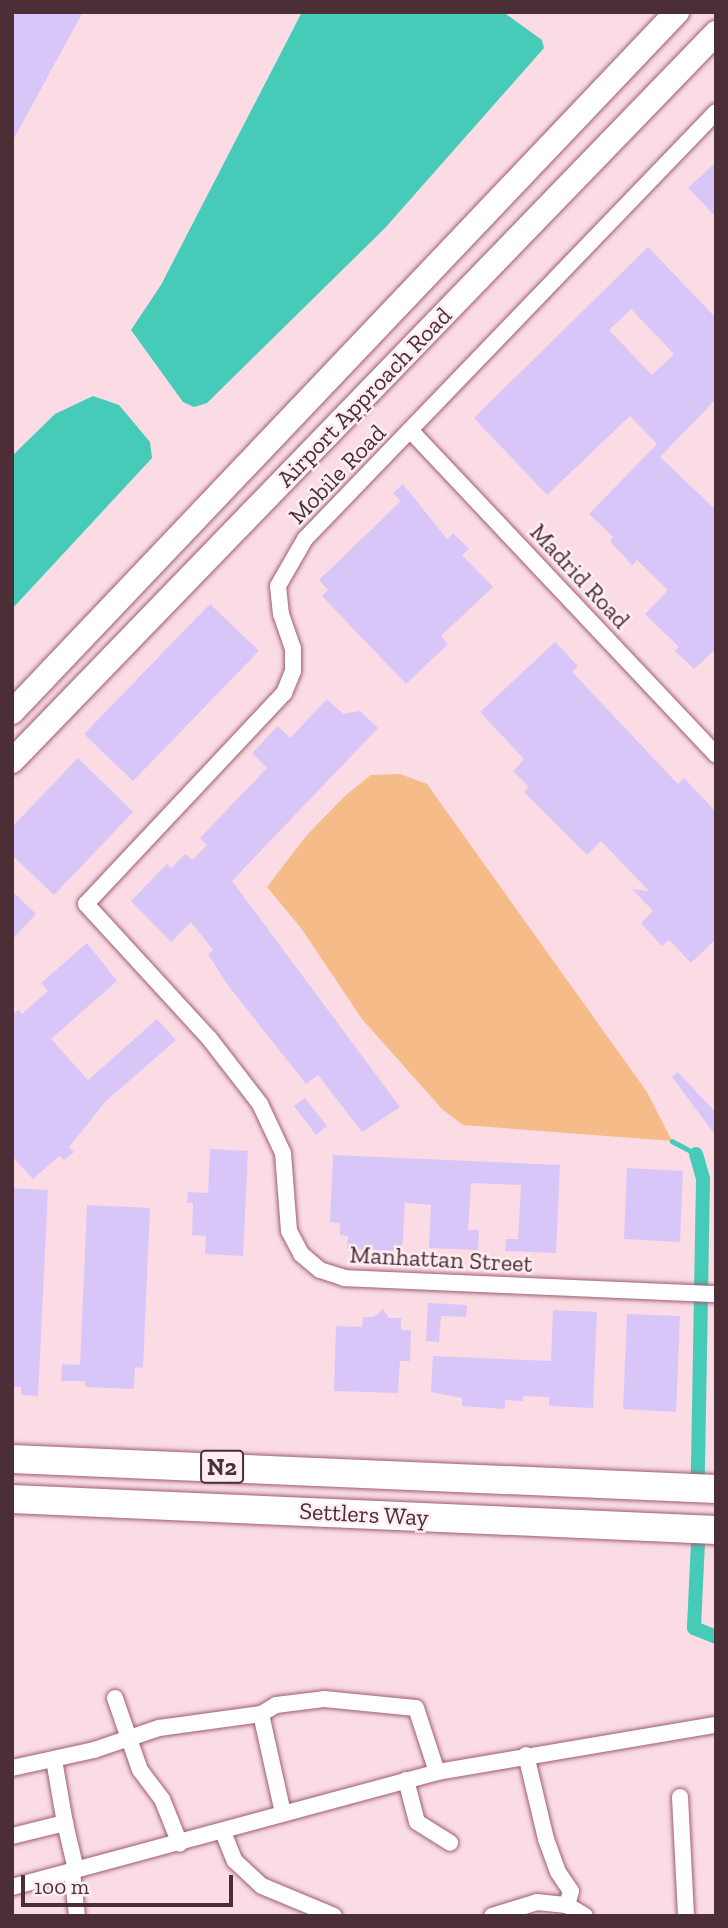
<!DOCTYPE html>
<style>
body{margin:0}
#map{position:relative;width:728px;height:1928px;overflow:hidden;background:#fbdce4;font-family:"Zilla Slab",serif}
div>[style]{position:absolute}
[style*='--x']{left:calc(var(--x)*1px);top:calc(var(--y)*1px);width:calc(var(--w)*1px);rotate:calc(var(--a)*1deg)}
.green>*{inset:0;background:#f5bb89}
.water>*{inset:0;background:#45cbb8}
.stream>*{height:4.5px;margin:-2.25px;padding:0 2.25px;transform-origin:2.25px;border-radius:2.25px;background:#45cbb8}
.canal>*{height:14px;margin:-7px;padding:0 7px;transform-origin:7px;border-radius:7px;background:#45cbb8}
.building>*{inset:0;background:#d9c6f8}
.roads{filter:drop-shadow(0 0 2px #9e5d70) drop-shadow(0 0 2px #9e5d70)}
.street>*{height:16px;margin:-8px;padding:0 8px;transform-origin:8px;border-radius:8px;background:#fff}
.primary>*{height:24px;margin:-12px;padding:0 12px;transform-origin:12px;border-radius:12px;background:#fff}
.highway>*{height:28px;margin:-14px;padding:0 14px;transform-origin:14px;border-radius:14px;background:#fff}
span{translate:-50% -50%;white-space:nowrap;text-align:center;line-height:1.15;-webkit-text-stroke:5px #feeef2;paint-order:stroke}
.shield-label span{padding:2px 5px;background:#feeef2;border:2px solid;border-radius:5px;-webkit-text-stroke-width:0}
.shield-label{font-size:23px;color:#4b2e36;font-weight:700}
.street-label{font-size:24px;color:#4b2e36}
.frame{position:absolute;inset:0;border:14px solid #4b2e36;pointer-events:none}
.scale{position:absolute;left:21px;top:1875px;width:212px;height:32px;box-sizing:border-box;border:4px solid #4b2e36;border-top:0;padding-left:9px;font-size:21px;line-height:24px;white-space:nowrap;color:#4b2e36;-webkit-text-stroke:5px #feeef2;paint-order:stroke}
</style>
<div id="map">
<div class="green">
<div style="clip-path:polygon(400px 774px,427px 784px,647px 1092px,672px 1141px,463px 1125px,442px 1109px,362px 1019px,301px 928px,267px 887px,306px 836px,346px 795px,371px 775px)"></div>
</div>
<div class="water">
<div style="clip-path:polygon(302px 12px,503px 12px,542px 40px,544px 48px,385px 228px,207px 403px,194px 407px,183px 402px,131px 330px,161px 285px)"></div>
<div style="clip-path:polygon(93px 396px,119px 405px,150px 442px,152px 458px,12px 609px,12px 456px,55px 414px)"></div>
</div>
<div class="stream">
<div style="--x:672;--y:1141;--w:27;--a:28"></div>
</div>
<div class="canal">
<div style="--x:696;--y:1154;--w:26;--a:74"></div>
<div style="--x:703;--y:1179;--w:295;--a:91"></div>
<div style="--x:698;--y:1542;--w:86;--a:92.7"></div>
<div style="--x:694;--y:1628;--w:24;--a:22"></div>
</div>
<div class="building">
<div style="clip-path:polygon(12px 12px,83px 12px,12px 142px)"></div>
<div style="clip-path:polygon(716px 162px,716px 217px,688px 188px)"></div>
<div style="clip-path:polygon(evenodd,648px 247px,716px 318px,716px 399px,660px 457px,716px 510px,716px 649px,694px 669px,675px 651px,679px 647px,645px 614px,668px 590px,637px 560px,632px 565px,610px 541px,613px 537px,589px 514px,657px 444px,630px 416px,547px 495px,474px 418px,648px 247px,631px 309px,674px 354px,652px 375px,609px 330px,631px 309px)"></div>
<div style="clip-path:polygon(403px 484px,447px 539px,453px 533px,469px 549px,462px 555px,493px 587px,441px 636px,448px 644px,406px 684px,322px 596px,328px 590px,319px 580px,401px 501px,393px 493px)"></div>
<div style="clip-path:polygon(210px 604px,259px 651px,133px 781px,84px 734px)"></div>
<div style="clip-path:polygon(555px 642px,578px 666px,572px 672px,678px 784px,684px 778px,716px 812px,716px 939px,691px 963px,669px 940px,662px 946px,641px 923px,653px 911px,632px 889px,649px 891px,601px 841px,587px 855px,524px 792px,529px 787px,513px 771px,524px 759px,480px 712px)"></div>
<div style="clip-path:polygon(327px 699px,343px 714px,360px 711px,378px 728px,232px 881px,400px 1107px,362px 1132px,318px 1075px,306px 1084px,227px 984px,208px 954px,213px 950px,191px 922px,171px 942px,131px 901px,167px 864px,171px 868px,185px 854px,193px 860px,207px 845px,200px 838px,267px 768px,252px 753px,278px 726px,290px 738px)"></div>
<div style="clip-path:polygon(78px 758px,133px 812px,54px 895px,12px 855px,12px 827px)"></div>
<div style="clip-path:polygon(12px 891px,36px 914px,12px 940px)"></div>
<div style="clip-path:polygon(87px 943px,117px 981px,51px 1039px,88px 1080px,157px 1019px,176px 1040px,106px 1101px,69px 1147px,74px 1152px,64px 1160px,59px 1156px,33px 1179px,12px 1156px,12px 1014px,19px 1010px,22px 1014px,48px 991px,41px 983px)"></div>
<div style="clip-path:polygon(678px 1072px,716px 1113px,716px 1136px,672px 1077px)"></div>
<div style="clip-path:polygon(305px 1098px,327px 1126px,316px 1135px,294px 1106px)"></div>
<div style="clip-path:polygon(210px 1149px,248px 1151px,243px 1256px,205px 1254px,206px 1236px,192px 1235px,193px 1203px,187px 1203px,188px 1192px,208px 1193px)"></div>
<div style="clip-path:polygon(333px 1155px,560px 1165px,556px 1253px,505px 1251px,506px 1239px,518px 1239px,521px 1185px,471px 1183px,468px 1230px,479px 1230px,478px 1250px,429px 1248px,431px 1205px,405px 1203px,402px 1251px,347px 1249px,348px 1236px,340px 1235px,340px 1223px,330px 1222px)"></div>
<div style="clip-path:polygon(627px 1168px,683px 1171px,680px 1242px,624px 1239px)"></div>
<div style="clip-path:polygon(12px 1188px,48px 1190px,38px 1396px,21px 1395px,21px 1387px,12px 1387px)"></div>
<div style="clip-path:polygon(87px 1205px,150px 1208px,143px 1368px,135px 1367px,134px 1389px,85px 1387px,85px 1381px,61px 1381px,62px 1364px,80px 1365px)"></div>
<div style="clip-path:polygon(428px 1303px,467px 1305px,466px 1317px,441px 1316px,439px 1342px,426px 1341px)"></div>
<div style="clip-path:polygon(383px 1309px,389px 1318px,401px 1318px,401px 1330px,411px 1330px,410px 1361px,400px 1361px,398px 1393px,334px 1391px,336px 1326px,362px 1327px,363px 1317px,374px 1317px)"></div>
<div style="clip-path:polygon(553px 1310px,597px 1312px,593px 1408px,549px 1406px,549px 1397px,523px 1396px,523px 1401px,505px 1400px,505px 1409px,462px 1406px,462px 1398px,431px 1392px,433px 1356px,551px 1361px)"></div>
<div style="clip-path:polygon(627px 1314px,680px 1316px,676px 1412px,623px 1409px)"></div>
</div>
<div class="roads">
<div class="street">
<div style="--x:716;--y:112;--w:593;--a:133.91"></div>
<div style="--x:305;--y:539;--w:54;--a:119.9"></div>
<div style="--x:278;--y:586;--w:28;--a:84"></div>
<div style="--x:281;--y:614;--w:36;--a:71"></div>
<div style="--x:293;--y:648;--w:23;--a:90"></div>
<div style="--x:293;--y:671;--w:24;--a:112"></div>
<div style="--x:284;--y:693;--w:289;--a:133.2"></div>
<div style="--x:86;--y:904;--w:182;--a:47.5"></div>
<div style="--x:209;--y:1038;--w:83;--a:52.3"></div>
<div style="--x:260;--y:1104;--w:54;--a:64.9"></div>
<div style="--x:283;--y:1153;--w:78;--a:85.6"></div>
<div style="--x:289;--y:1231;--w:26;--a:62"></div>
<div style="--x:301;--y:1254;--w:25;--a:40"></div>
<div style="--x:320;--y:1270;--w:25;--a:18"></div>
<div style="--x:344;--y:1278;--w:372;--a:2.5"></div>
<div style="--x:410;--y:430;--w:446;--a:46.7"></div>
<div style="--x:115;--y:1698;--w:76;--a:70.9"></div>
<div style="--x:140;--y:1770;--w:36;--a:53"></div>
<div style="--x:162;--y:1799;--w:48;--a:68.2"></div>
<div style="--x:261;--y:1714;--w:101;--a:77.5"></div>
<div style="--x:526;--y:1755;--w:86;--a:76.6"></div>
<div style="--x:546;--y:1839;--w:35;--a:70"></div>
<div style="--x:558;--y:1872;--w:23;--a:56"></div>
<div style="--x:571;--y:1891;--w:15;--a:106"></div>
<div style="--x:54;--y:1760;--w:64;--a:80.1"></div>
<div style="--x:12;--y:1768;--w:84;--a:-12.4"></div>
<div style="--x:94;--y:1750;--w:69;--a:-18.7"></div>
<div style="--x:159;--y:1728;--w:103;--a:-7.8"></div>
<div style="--x:261;--y:1714;--w:17;--a:-31"></div>
<div style="--x:276;--y:1705;--w:48;--a:-7.1"></div>
<div style="--x:324;--y:1699;--w:92;--a:5.6"></div>
<div style="--x:416;--y:1708;--w:67;--a:71.8"></div>
<div style="--x:406;--y:1780;--w:43;--a:75.3"></div>
<div style="--x:417;--y:1822;--w:39;--a:32"></div>
<div style="--x:680;--y:1797;--w:119;--a:87.1"></div>
<div style="--x:223;--y:1832;--w:31;--a:68"></div>
<div style="--x:235;--y:1861;--w:37;--a:43"></div>
<div style="--x:262;--y:1886;--w:78;--a:22.6"></div>
<div style="--x:12;--y:1836;--w:55;--a:-13.8"></div>
<div style="--x:65;--y:1823;--w:48;--a:76.8"></div>
<div style="--x:72;--y:1872;--w:44;--a:83.5"></div>
<div style="--x:12;--y:1887;--w:440;--a:-15.1"></div>
<div style="--x:437;--y:1772;--w:283;--a:-9.6"></div>
<div style="--x:492;--y:1916;--w:47;--a:-17.3"></div>
<div style="--x:537;--y:1902;--w:30;--a:6"></div>
<div style="--x:567;--y:1905;--w:21;--a:31"></div>
</div>
<div class="primary">
<div style="--x:12;--y:712;--w:966;--a:-46.47"></div>
<div style="--x:12;--y:761;--w:1013;--a:-45.96"></div>
</div>
<div class="highway">
<div style="--x:12;--y:1459;--w:705;--a:2.44"></div>
<div style="--x:12;--y:1499;--w:705;--a:2.52"></div>
</div>
</div>
<div class="shield-label">
<span style="left:222px;top:1467px">N2</span>
</div>
<div class="street-label">
<span style="left:364px;top:397px;rotate:-46deg">Airport Approach Road</span>
<span style="left:337px;top:474px;rotate:-46deg">Mobile Road</span>
<span style="left:580px;top:576px;rotate:47deg">Madrid Road</span>
<span style="left:441px;top:1259px;rotate:3deg">Manhattan Street</span>
<span style="left:364px;top:1514px;rotate:3deg">Settlers Way</span>
</div>
<div class="frame"></div>
<div class="scale">100 m</div>
</div>
